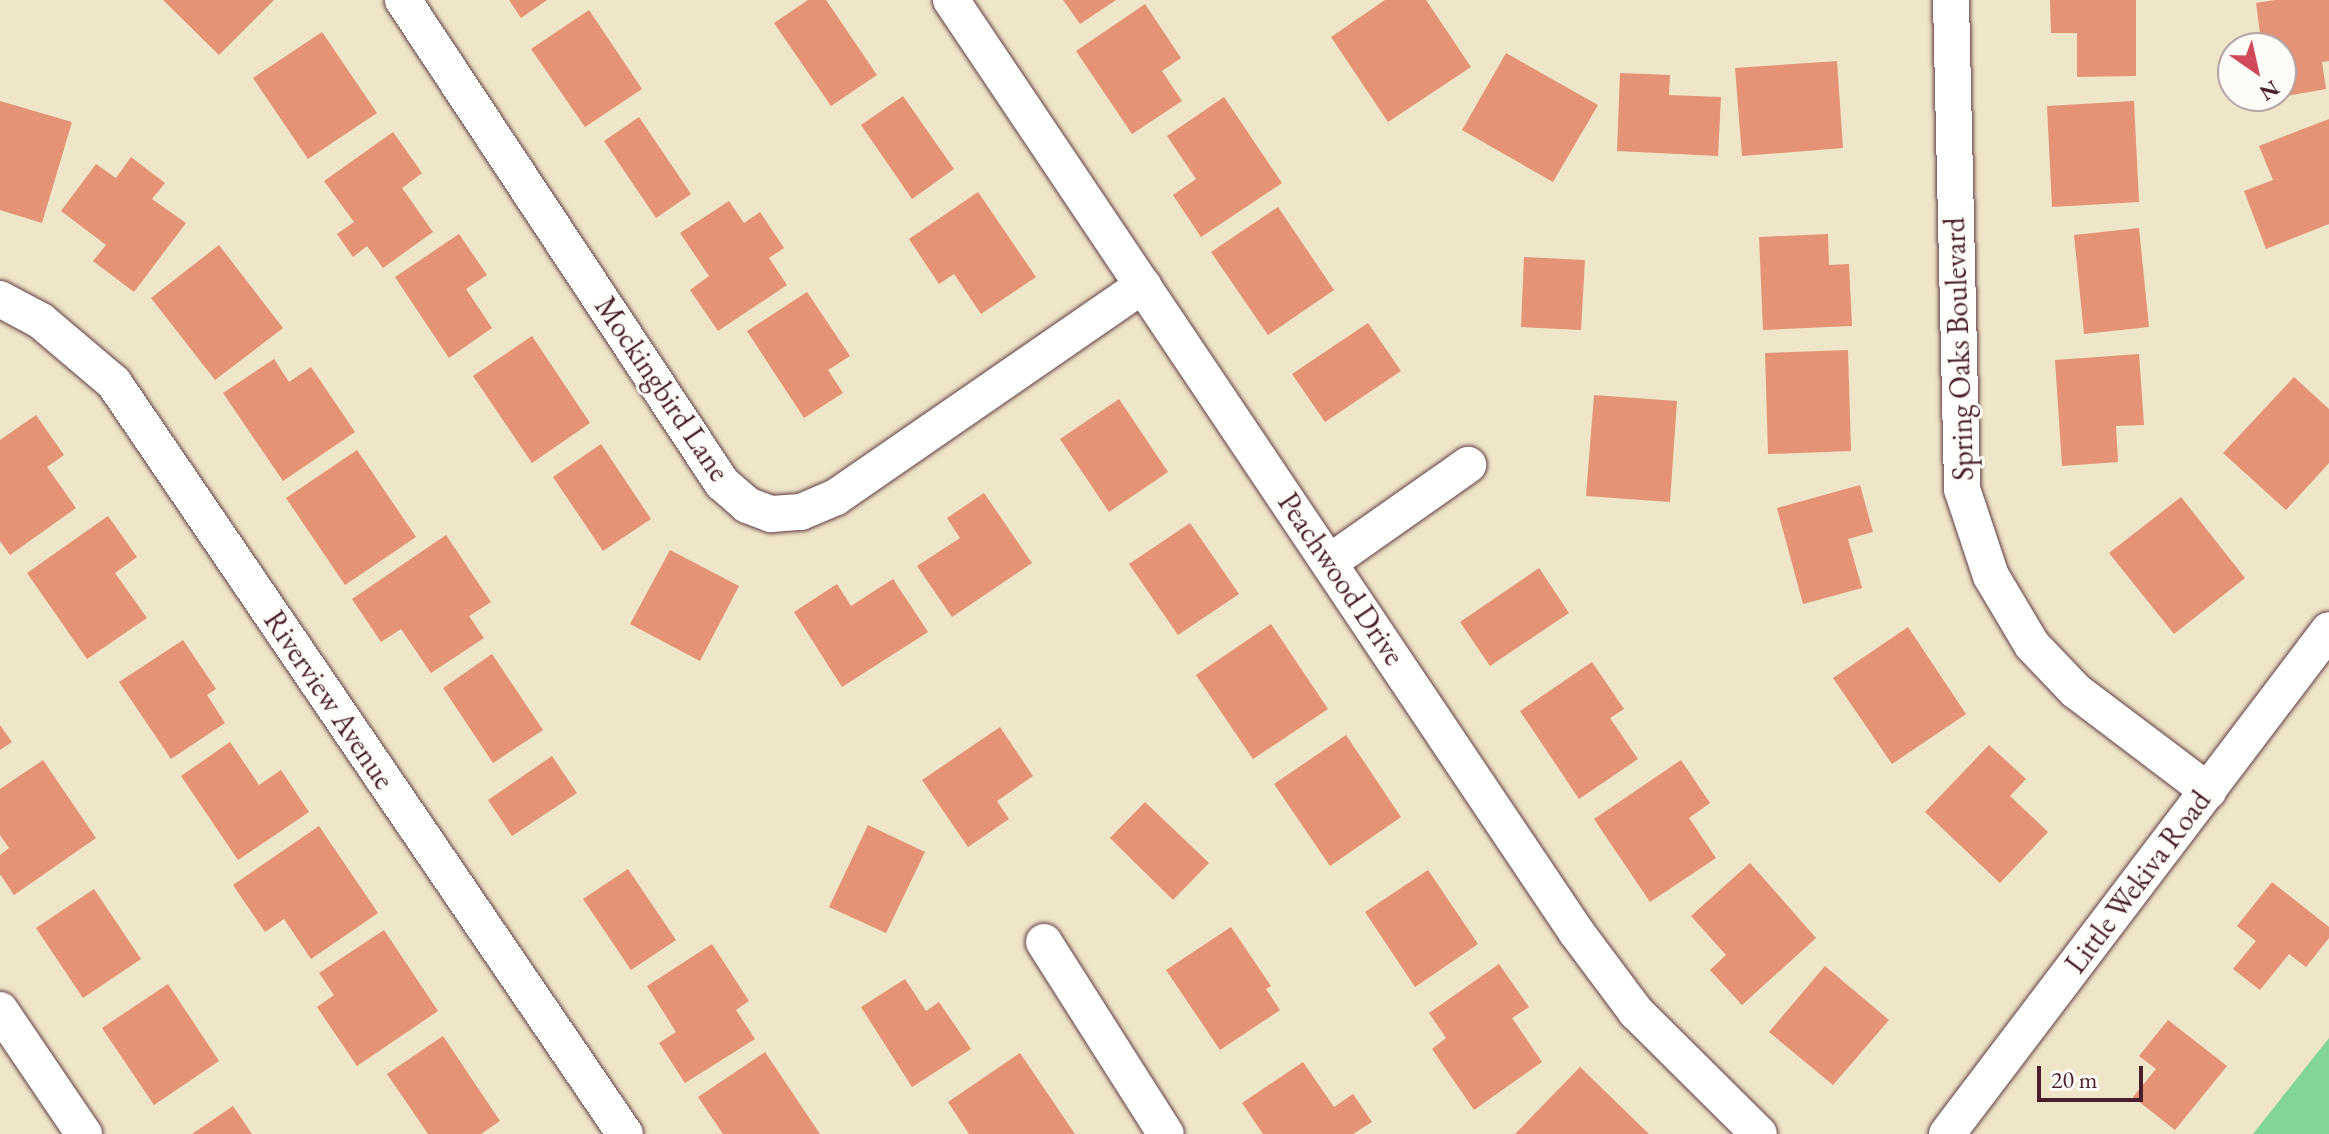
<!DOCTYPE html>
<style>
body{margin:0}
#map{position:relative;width:2329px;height:1134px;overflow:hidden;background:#efe5c8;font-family:"EB Garamond",serif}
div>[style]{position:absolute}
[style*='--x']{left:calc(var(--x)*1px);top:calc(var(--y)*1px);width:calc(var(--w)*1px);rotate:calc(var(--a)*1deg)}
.green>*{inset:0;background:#81d597}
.building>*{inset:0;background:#e49376}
.roads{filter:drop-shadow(0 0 2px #633d43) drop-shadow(0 0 2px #633d43)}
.street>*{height:36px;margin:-18px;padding:0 18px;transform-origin:18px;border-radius:18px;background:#fff}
span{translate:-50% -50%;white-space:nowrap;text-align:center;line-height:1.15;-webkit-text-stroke:6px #fdfcf7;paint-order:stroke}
.street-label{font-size:30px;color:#4a1f2b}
.north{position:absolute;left:2217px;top:32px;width:80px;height:80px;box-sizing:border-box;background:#fdfcf7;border:2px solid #b5a4a5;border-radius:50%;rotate:146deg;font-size:22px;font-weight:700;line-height:32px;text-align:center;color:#4a1f2b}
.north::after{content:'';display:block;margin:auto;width:28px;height:36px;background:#d1495b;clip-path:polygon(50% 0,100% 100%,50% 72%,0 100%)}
.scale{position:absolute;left:2037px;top:1066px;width:106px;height:36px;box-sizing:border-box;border:4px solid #4a1f2b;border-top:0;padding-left:10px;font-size:24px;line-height:28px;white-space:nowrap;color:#4a1f2b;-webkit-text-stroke:6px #fdfcf7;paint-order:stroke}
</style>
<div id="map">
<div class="green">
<div style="clip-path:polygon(2329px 1038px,2329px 1134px,2253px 1134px)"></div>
</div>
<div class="building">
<div style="clip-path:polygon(163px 0,274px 0,219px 55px)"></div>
<div style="clip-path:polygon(509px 0,547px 0,521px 18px)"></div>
<div style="clip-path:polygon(808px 0,826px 0,877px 75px,831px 106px,774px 23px)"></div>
<div style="clip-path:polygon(1063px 0,1116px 0,1080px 24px)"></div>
<div style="clip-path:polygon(1385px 0,1426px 0,1471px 67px,1388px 122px,1331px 37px)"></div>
<div style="clip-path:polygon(2050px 0,2136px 0,2136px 76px,2077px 77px,2077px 33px,2051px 33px)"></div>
<div style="clip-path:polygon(2275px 0,2329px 0,2329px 61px,2322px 62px,2326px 89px,2281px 97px,2281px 48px,2262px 48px,2256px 3px)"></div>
<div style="clip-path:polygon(1145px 4px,1181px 58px,1162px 71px,1182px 101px,1132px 134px,1076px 51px)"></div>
<div style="clip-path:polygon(589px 10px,642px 89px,585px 127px,531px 49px)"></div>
<div style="clip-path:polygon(322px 32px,377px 113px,308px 159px,253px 78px)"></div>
<div style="clip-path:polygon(1506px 53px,1598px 105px,1553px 182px,1462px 130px)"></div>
<div style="clip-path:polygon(1837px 61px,1843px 148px,1742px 156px,1735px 68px)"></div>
<div style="clip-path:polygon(1620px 73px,1670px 75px,1669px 95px,1721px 97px,1718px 156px,1617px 151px)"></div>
<div style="clip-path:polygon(903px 96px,954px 169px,912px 199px,861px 125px)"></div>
<div style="clip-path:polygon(1224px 97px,1282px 183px,1201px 237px,1173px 195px,1196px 179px,1167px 136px)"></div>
<div style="clip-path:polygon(0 101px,72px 122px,42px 223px,0 210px)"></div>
<div style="clip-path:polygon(2134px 101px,2139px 202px,2052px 207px,2047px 106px)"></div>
<div style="clip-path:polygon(639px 117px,691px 194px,656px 218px,604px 141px)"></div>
<div style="clip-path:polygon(2329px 119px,2329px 224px,2266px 249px,2244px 191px,2273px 180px,2259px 146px)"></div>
<div style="clip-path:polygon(393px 132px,422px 173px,402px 188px,433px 232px,383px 268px,367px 246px,353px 257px,337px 234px,354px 222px,324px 181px)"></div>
<div style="clip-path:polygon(131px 157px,165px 183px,152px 199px,186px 223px,134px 292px,93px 261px,106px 245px,61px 211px,96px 164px,116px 178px)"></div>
<div style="clip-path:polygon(978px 192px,1036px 277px,981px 314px,954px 274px,939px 284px,909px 239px)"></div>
<div style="clip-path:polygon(729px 201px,744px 223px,760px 212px,784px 248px,769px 258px,787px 285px,718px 331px,690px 290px,709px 276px,680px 233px)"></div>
<div style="clip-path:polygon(1278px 207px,1334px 290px,1268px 335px,1211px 252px)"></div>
<div style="clip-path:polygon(2139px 228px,2149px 327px,2084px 334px,2074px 235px)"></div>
<div style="clip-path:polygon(459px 234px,487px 275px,466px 289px,492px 328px,449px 358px,395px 277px)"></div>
<div style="clip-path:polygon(1828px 234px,1829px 265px,1849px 264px,1852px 326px,1763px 330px,1759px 237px)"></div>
<div style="clip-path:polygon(219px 245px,283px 328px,215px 380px,151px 298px)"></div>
<div style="clip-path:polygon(1524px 257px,1585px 260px,1581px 330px,1521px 327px)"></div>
<div style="clip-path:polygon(807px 292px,850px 356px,828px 370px,843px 393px,804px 418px,747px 331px)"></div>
<div style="clip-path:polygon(1368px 323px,1401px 371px,1325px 422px,1292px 374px)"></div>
<div style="clip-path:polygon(532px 336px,590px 423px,532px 463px,473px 376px)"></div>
<div style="clip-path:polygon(1848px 350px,1851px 451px,1768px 454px,1765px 353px)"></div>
<div style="clip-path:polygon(2139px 354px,2144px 425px,2116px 426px,2118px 462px,2062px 466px,2055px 360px)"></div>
<div style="clip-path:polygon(274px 359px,289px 382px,311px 367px,355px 432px,283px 481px,223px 393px)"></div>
<div style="clip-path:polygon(2294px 377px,2329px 409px,2329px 463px,2286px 510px,2223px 453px)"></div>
<div style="clip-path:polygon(1594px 395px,1677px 401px,1670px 502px,1586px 496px)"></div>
<div style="clip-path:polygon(1119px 399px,1168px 472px,1109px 512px,1060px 439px)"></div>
<div style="clip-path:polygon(36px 415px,64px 455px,47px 467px,76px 508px,10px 555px,0 541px,0 440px)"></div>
<div style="clip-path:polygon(601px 444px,651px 519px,603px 551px,553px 477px)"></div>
<div style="clip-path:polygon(357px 450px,416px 537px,345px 585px,286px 498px)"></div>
<div style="clip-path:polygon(1860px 485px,1873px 532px,1848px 539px,1862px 588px,1803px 604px,1777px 508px)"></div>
<div style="clip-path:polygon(984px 493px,1032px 563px,952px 617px,917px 566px,960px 538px,947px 518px)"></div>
<div style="clip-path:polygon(2181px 497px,2245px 578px,2174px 634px,2109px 553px)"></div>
<div style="clip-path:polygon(108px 516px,137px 557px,115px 573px,147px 618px,87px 659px,27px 573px)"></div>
<div style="clip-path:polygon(1190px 523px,1239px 594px,1178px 635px,1129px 564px)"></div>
<div style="clip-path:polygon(446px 535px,491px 602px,469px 616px,484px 638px,431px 673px,401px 629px,381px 642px,352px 599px)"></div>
<div style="clip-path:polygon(670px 550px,739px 586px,700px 661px,630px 624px)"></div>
<div style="clip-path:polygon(1539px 568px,1569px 613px,1490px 666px,1460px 622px)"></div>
<div style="clip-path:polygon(893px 579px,928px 632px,842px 687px,794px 612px,837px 584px,851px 606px)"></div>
<div style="clip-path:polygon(1271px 624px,1328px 709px,1253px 759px,1196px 675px)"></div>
<div style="clip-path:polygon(1908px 627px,1966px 714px,1892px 764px,1833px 678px)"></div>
<div style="clip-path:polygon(183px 640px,216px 689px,207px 695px,225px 723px,171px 759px,119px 682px)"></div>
<div style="clip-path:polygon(492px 654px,543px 730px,493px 763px,443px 688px)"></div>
<div style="clip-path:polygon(1592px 662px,1624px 709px,1610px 718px,1638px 759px,1579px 799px,1520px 711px)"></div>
<div style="clip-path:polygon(0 725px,12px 742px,0 750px)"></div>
<div style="clip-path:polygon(1000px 727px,1033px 776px,997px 801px,1009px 819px,968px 847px,922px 780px)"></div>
<div style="clip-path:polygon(1346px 735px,1401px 817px,1330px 866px,1274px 784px)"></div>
<div style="clip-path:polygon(230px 742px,259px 785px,281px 770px,309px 812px,238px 860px,181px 776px)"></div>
<div style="clip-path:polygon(1989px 745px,2026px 779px,2010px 796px,2048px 832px,2000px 883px,1925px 812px)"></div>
<div style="clip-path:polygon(552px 756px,577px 793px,512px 836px,488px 800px)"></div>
<div style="clip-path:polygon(43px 760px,96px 838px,14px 895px,0 874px,0 855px,9px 848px,0 835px,0 789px)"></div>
<div style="clip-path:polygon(1681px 760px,1710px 803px,1689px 818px,1716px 858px,1650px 902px,1594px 819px)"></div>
<div style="clip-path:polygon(1145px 802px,1209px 863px,1173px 900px,1110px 838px)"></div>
<div style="clip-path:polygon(868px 825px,925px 852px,886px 933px,829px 907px)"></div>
<div style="clip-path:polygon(319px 826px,378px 913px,311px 959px,284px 919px,265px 932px,233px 885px)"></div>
<div style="clip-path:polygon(1750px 863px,1816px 938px,1742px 1005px,1710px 970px,1726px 955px,1691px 916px)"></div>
<div style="clip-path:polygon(628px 869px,676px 940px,631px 970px,583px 899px)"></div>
<div style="clip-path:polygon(1428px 870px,1478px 944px,1415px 987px,1365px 912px)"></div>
<div style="clip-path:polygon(2272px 882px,2329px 927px,2329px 938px,2306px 967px,2289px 954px,2260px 990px,2233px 969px,2256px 941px,2237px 926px)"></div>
<div style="clip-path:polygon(94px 889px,141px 959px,83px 998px,36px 928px)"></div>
<div style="clip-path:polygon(1231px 927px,1271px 986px,1266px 989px,1280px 1010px,1220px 1050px,1166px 970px)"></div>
<div style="clip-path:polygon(384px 930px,438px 1011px,357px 1066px,317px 1007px,334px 995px,319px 973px)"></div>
<div style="clip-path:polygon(712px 944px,749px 1001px,736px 1010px,755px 1039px,685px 1083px,659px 1043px,676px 1032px,647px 986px)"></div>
<div style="clip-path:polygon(1499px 964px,1529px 1007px,1512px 1018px,1542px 1062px,1474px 1110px,1432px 1049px,1446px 1038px,1429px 1013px)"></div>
<div style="clip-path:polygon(1825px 966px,1889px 1020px,1833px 1085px,1769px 1032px)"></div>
<div style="clip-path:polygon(905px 979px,926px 1011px,939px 1002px,971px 1049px,912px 1087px,861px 1007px)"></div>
<div style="clip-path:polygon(168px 984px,219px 1061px,154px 1105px,102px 1028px)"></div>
<div style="clip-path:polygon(2168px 1020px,2227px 1066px,2175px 1130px,2133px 1097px,2156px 1069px,2139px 1056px)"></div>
<div style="clip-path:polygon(443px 1036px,500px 1121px,481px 1134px,428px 1134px,387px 1074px)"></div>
<div style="clip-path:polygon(765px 1052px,820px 1134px,723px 1134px,698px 1097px)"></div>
<div style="clip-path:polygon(1020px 1053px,1075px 1134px,969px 1134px,948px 1102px)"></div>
<div style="clip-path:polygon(1303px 1062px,1334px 1107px,1353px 1094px,1372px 1122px,1353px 1134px,1263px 1134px,1242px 1103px)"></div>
<div style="clip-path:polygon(1580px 1067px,1649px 1134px,1515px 1134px)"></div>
<div style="clip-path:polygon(233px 1106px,252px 1134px,192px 1134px)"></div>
</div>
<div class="roads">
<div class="street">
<div style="--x:403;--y:0;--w:579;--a:56.56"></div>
<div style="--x:722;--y:483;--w:33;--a:41"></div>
<div style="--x:747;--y:505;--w:26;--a:21"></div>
<div style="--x:771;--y:514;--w:30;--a:-4"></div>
<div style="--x:801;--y:512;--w:38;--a:-23"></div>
<div style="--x:836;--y:497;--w:373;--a:-34.6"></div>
<div style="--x:951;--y:0;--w:1124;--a:56.14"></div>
<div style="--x:1577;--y:933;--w:99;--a:53.2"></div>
<div style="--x:1636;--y:1012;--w:173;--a:44.8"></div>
<div style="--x:1951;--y:0;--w:489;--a:88.7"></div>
<div style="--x:1962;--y:489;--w:92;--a:71.6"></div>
<div style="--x:1991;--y:576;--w:80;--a:59.3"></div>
<div style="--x:2032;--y:645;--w:64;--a:46.3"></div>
<div style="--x:2076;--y:691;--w:166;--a:37.1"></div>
<div style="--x:0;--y:299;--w:47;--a:28.2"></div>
<div style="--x:41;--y:321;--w:96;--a:40.3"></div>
<div style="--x:114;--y:383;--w:908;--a:55.77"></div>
<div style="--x:1330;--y:562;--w:169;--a:-35.1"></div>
<div style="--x:1044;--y:942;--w:227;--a:57.6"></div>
<div style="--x:0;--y:1010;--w:150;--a:55.9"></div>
<div style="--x:1947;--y:1134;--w:632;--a:-52.84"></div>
</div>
</div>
<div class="street-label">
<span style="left:1959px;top:349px;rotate:-92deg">Spring Oaks Boulevard</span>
<span style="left:662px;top:389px;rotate:56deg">Mockingbird Lane</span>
<span style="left:1341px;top:579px;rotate:56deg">Peachwood Drive</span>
<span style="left:329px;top:700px;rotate:56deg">Riverview Avenue</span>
<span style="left:2138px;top:882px;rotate:-53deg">Little Wekiva Road</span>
</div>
<div class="north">N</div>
<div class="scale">20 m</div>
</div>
